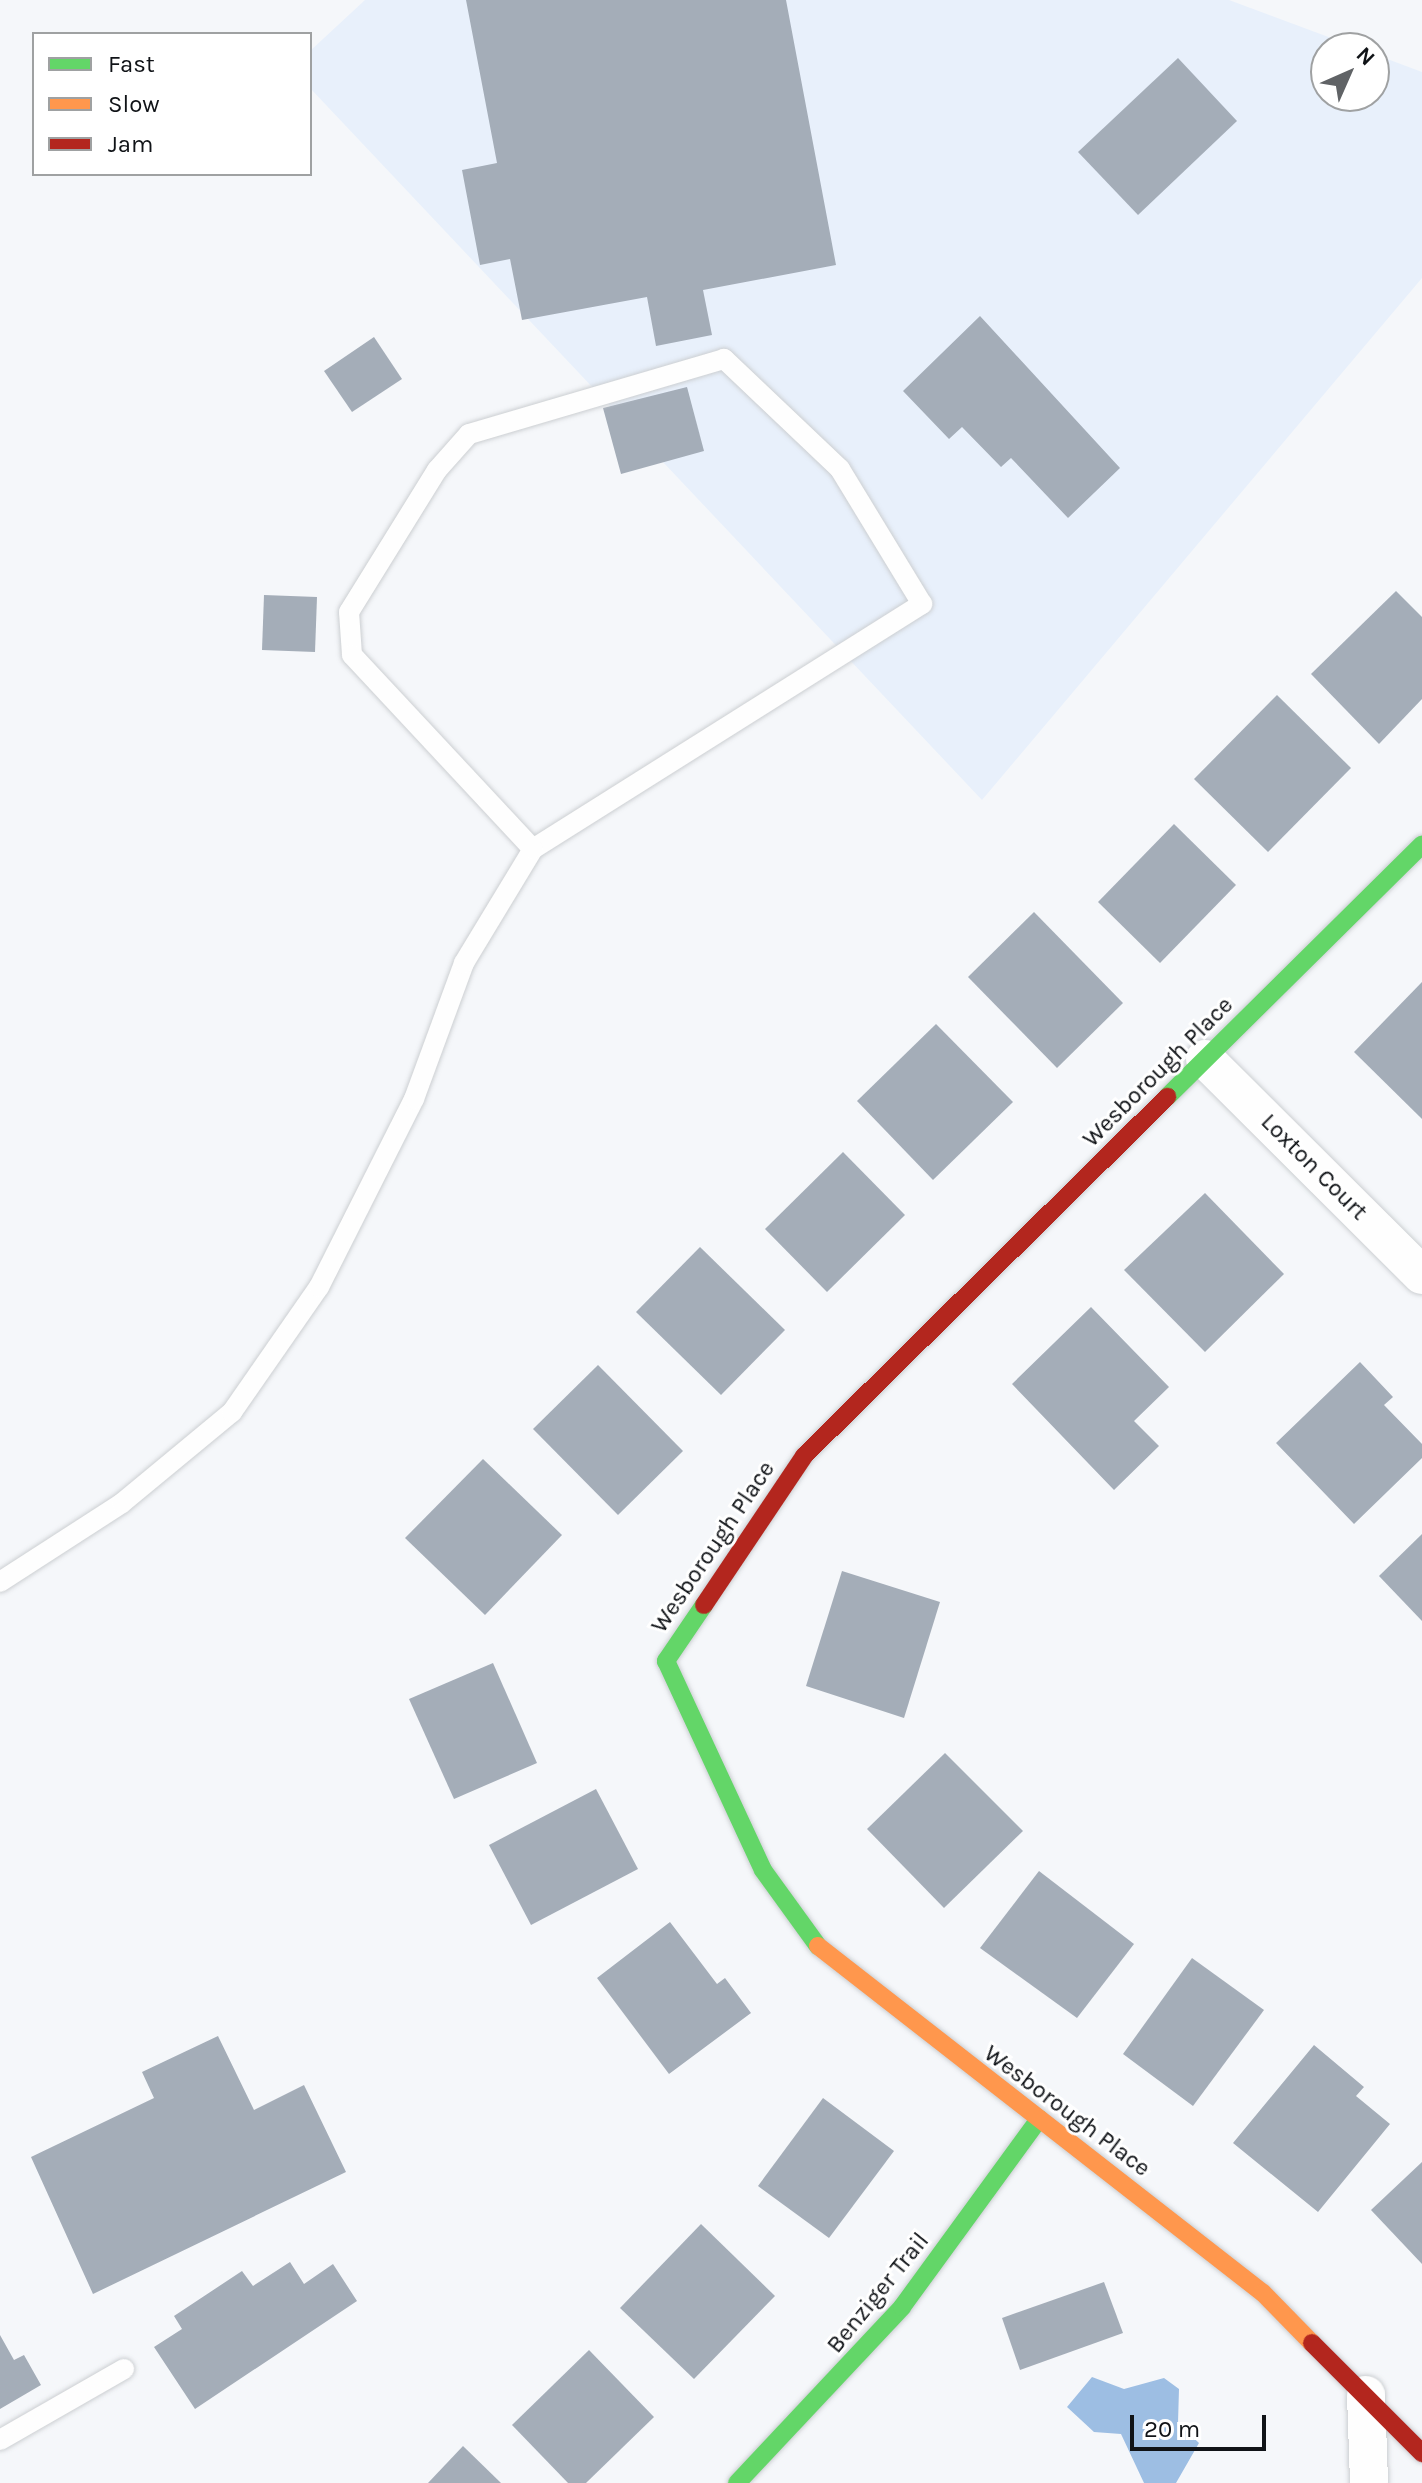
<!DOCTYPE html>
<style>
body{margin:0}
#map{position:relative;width:1422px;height:2483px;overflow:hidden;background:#f5f7fa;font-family:Karla,sans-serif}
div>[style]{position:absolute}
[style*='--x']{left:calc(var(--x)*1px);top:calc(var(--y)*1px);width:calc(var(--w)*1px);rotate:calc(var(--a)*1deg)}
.built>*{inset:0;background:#e8f0fb}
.water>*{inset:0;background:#9dbee3}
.building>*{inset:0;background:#a4adb8}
.roads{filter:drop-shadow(0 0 2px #cccfd2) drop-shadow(0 0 2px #cccfd2)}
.lane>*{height:20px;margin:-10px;padding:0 10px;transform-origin:10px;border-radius:10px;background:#fefefe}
.street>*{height:38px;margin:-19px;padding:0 19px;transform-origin:19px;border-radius:19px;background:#fefefe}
.fast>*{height:18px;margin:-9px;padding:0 9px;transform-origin:9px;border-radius:9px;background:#63d668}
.slow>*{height:18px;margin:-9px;padding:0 9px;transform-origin:9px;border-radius:9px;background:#ff974d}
.jam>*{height:18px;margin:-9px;padding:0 9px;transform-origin:9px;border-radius:9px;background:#b3261e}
span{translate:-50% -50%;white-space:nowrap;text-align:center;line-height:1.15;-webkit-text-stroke:6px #fff;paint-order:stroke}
.street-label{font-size:24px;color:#101317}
.legend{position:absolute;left:32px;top:32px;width:280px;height:144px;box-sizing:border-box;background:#fff;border:2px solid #9fa1a2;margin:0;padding:10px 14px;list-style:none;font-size:24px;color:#101317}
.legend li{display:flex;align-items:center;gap:16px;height:40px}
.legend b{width:40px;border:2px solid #9fa1a2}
.north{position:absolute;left:1310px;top:32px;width:80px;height:80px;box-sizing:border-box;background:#fff;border:2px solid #9fa1a2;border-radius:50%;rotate:45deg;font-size:22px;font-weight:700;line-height:32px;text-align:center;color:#101317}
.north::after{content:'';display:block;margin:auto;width:28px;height:36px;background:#606366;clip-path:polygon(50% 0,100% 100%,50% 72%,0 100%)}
.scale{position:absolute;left:1130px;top:2415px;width:136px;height:36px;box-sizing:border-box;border:4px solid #101317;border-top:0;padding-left:10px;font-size:24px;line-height:28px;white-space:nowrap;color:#101317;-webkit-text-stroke:6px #fff;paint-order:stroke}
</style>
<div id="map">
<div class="built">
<div style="clip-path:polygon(365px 0,1229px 0,1358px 48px,1326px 48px,1326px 96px,1374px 96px,1374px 54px,1422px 72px,1422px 278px,982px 800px,310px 88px,310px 51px)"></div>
</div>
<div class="water">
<div style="clip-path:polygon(1092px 2377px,1124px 2389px,1164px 2378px,1179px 2389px,1178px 2423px,1199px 2443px,1176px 2483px,1144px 2483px,1121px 2434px,1094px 2432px,1067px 2407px)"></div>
</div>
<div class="building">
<div style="clip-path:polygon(466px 0,786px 0,836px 265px,703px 290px,712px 335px,656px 346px,647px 297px,522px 320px,510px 259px,480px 265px,462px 170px,497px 163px)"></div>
<div style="clip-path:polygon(1178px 58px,1237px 121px,1138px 215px,1078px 152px)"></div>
<div style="clip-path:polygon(980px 316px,1120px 468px,1068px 518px,1011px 458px,1001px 467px,962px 427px,949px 439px,903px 391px)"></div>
<div style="clip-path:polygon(374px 337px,402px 379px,352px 412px,324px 371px)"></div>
<div style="clip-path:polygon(687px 387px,704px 451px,621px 474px,603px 408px)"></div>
<div style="clip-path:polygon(1396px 591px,1422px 617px,1422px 699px,1379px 744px,1311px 674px)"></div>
<div style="clip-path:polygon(264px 595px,317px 597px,315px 652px,262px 650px)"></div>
<div style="clip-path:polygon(1277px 695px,1351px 768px,1268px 852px,1194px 779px)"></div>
<div style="clip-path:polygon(1174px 824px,1236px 885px,1160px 963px,1098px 902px)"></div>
<div style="clip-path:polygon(1034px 912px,1123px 1003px,1057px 1068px,968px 977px)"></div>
<div style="clip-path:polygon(1422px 982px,1422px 1119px,1354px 1052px)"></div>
<div style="clip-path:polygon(936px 1024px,1013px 1102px,933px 1180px,857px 1101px)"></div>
<div style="clip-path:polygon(843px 1152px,905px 1215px,827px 1292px,765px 1229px)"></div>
<div style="clip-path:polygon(1205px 1193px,1284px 1274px,1205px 1352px,1124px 1270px)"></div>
<div style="clip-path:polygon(700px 1247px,785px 1330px,721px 1395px,636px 1312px)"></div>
<div style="clip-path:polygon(1091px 1307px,1169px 1387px,1134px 1421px,1159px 1446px,1114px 1490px,1012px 1384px)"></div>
<div style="clip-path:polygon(1360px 1362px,1393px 1397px,1384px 1405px,1422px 1444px,1422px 1458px,1354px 1524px,1276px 1443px)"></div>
<div style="clip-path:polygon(598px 1365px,683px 1451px,618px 1515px,533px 1429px)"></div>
<div style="clip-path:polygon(483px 1459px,562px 1535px,485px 1615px,405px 1538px)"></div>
<div style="clip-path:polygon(1422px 1534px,1422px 1621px,1379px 1576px)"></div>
<div style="clip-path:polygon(842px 1571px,940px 1602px,904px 1718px,806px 1686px)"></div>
<div style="clip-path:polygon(493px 1663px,537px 1763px,454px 1799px,409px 1699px)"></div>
<div style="clip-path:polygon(945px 1753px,1023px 1831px,944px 1908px,867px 1829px)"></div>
<div style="clip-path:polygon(596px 1789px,638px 1869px,531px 1925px,489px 1845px)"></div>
<div style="clip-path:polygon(1039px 1871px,1134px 1944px,1077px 2018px,980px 1948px)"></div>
<div style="clip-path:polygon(670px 1922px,717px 1984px,725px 1978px,751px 2013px,669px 2074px,597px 1978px)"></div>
<div style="clip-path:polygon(1192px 1958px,1264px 2010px,1193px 2106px,1123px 2054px)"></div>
<div style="clip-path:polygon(218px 2036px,254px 2110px,304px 2085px,346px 2172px,93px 2294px,31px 2157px,154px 2098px,142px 2072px)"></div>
<div style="clip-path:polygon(1314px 2045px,1364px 2087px,1356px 2096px,1390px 2124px,1318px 2212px,1233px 2143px)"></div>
<div style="clip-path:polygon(823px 2098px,894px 2151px,829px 2238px,758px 2186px)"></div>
<div style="clip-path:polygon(1422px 2162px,1422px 2264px,1371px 2210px)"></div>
<div style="clip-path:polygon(701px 2224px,775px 2296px,694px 2379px,620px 2308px)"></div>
<div style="clip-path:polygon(290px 2262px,304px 2284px,333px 2264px,357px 2301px,195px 2409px,154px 2347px,182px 2329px,174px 2316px,242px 2271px,253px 2286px)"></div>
<div style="clip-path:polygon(1104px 2282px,1123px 2333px,1020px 2370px,1002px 2318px)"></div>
<div style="clip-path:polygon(0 2335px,14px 2360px,24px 2355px,41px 2385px,0 2409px)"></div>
<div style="clip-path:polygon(589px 2350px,654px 2417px,586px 2483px,568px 2483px,512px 2425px)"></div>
<div style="clip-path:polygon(463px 2446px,501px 2483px,428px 2483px)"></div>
</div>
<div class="roads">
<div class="lane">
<div style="--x:0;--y:1582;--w:145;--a:-32.9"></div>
<div style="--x:122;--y:1503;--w:143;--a:-39.6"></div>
<div style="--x:232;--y:1412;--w:152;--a:-55.2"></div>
<div style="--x:319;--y:1287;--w:211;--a:-63.2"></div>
<div style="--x:414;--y:1099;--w:145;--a:-69.8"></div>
<div style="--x:464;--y:963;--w:133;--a:-58.8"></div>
<div style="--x:533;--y:849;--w:460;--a:-32.2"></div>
<div style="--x:922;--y:604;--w:158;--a:-121.3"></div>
<div style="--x:840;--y:469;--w:160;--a:-136.5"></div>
<div style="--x:724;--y:359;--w:266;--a:163.6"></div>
<div style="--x:469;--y:434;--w:48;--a:131.6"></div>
<div style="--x:437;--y:470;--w:167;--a:121.8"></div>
<div style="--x:349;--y:612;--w:43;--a:86"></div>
<div style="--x:352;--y:655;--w:265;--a:47"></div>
<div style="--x:0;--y:2440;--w:143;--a:-29.8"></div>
</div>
<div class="street">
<div style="--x:1205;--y:1059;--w:306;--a:44.9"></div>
<div style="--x:1366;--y:2395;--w:88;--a:88"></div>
</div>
<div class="fast">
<div style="--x:1167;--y:1097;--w:359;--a:-44.7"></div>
<div style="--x:704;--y:1605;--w:68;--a:124.2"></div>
<div style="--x:666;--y:1661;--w:230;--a:65.1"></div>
<div style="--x:763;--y:1870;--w:94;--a:54.1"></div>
<div style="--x:737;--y:2483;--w:241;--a:-46.8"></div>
<div style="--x:902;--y:2307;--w:233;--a:-53.9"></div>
</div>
<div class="slow">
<div style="--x:818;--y:1946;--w:564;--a:37.95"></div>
<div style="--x:1263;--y:2293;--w:70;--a:45.6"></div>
</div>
<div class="jam">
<div style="--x:704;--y:1605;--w:179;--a:-56.1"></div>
<div style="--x:804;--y:1456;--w:511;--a:-44.68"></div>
<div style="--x:1312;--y:2343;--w:156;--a:45"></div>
</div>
</div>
<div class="street-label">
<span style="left:1158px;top:1072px;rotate:-45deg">Wesborough Place</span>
<span style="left:1314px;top:1167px;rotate:45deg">Loxton Court</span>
<span style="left:713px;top:1547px;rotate:-56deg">Wesborough Place</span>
<span style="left:1067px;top:2111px;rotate:37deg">Wesborough Place</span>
<span style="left:878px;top:2293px;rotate:-51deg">Benziger Trail</span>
</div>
<ul class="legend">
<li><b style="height:10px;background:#63d668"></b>Fast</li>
<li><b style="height:10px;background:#ff974d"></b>Slow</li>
<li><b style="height:10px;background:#b3261e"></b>Jam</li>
</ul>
<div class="north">N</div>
<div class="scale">20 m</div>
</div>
